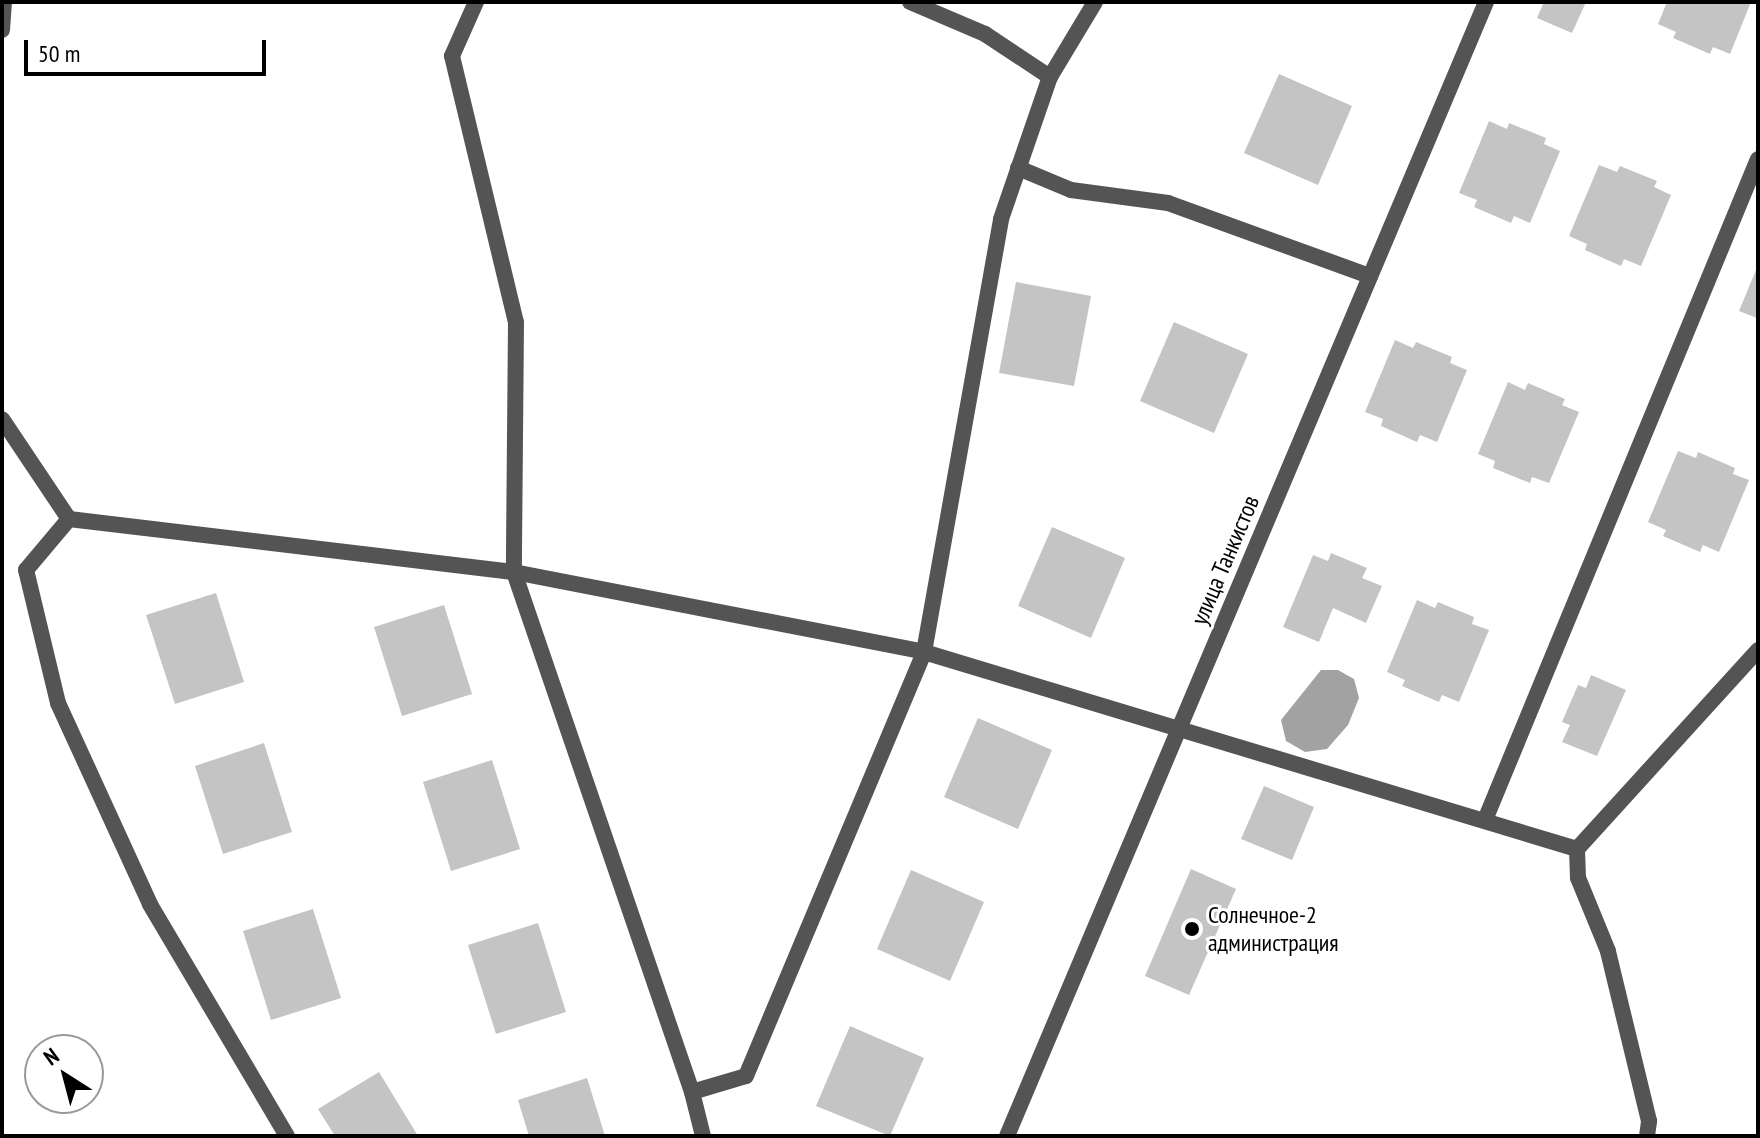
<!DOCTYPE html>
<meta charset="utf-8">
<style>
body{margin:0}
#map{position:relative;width:1760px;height:1138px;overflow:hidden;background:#fff;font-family:"PT Sans Narrow",sans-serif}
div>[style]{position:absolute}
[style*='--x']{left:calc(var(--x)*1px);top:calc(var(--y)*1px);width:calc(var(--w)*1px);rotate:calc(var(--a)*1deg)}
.water>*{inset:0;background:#a2a2a2}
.building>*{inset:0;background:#c4c4c4}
.service>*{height:16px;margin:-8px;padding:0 8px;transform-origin:8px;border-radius:8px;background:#545454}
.minor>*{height:16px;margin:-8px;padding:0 8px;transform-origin:8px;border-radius:8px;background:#545454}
.dots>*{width:22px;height:22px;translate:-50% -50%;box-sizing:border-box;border:4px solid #fff;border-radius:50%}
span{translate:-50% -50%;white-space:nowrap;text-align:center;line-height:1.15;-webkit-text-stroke:6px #fff;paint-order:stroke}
.street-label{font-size:24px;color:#000}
.poi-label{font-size:24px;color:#000}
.left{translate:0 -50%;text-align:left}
.frame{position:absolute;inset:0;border:4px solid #000;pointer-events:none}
.north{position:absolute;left:24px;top:1034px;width:80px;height:80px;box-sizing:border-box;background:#fff;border:2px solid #999;border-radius:50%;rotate:324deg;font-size:22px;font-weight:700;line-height:32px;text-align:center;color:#000}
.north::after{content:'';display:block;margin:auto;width:28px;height:36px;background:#000;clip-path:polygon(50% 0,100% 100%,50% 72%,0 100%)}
.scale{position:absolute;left:24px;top:40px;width:242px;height:36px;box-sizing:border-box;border:4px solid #000;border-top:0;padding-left:10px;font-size:24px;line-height:28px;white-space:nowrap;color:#000;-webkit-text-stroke:6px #fff;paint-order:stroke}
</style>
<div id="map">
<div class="water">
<div style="clip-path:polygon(1321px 670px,1338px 670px,1354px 679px,1359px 698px,1348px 725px,1327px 749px,1305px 752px,1286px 741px,1281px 720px)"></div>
</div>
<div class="building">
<div style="clip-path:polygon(1544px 2px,1586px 2px,1572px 33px,1537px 18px)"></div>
<div style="clip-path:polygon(1667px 2px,1751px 2px,1730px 54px,1713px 47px,1710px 54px,1673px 38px,1676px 32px,1658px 24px)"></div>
<div style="clip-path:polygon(1279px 74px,1352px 106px,1318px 185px,1244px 153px)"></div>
<div style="clip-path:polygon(1489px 121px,1507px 129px,1509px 123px,1546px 138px,1544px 144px,1560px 151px,1530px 223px,1514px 216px,1511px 223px,1474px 207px,1477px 200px,1459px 193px)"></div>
<div style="clip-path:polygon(1599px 165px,1617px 172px,1620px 166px,1657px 181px,1654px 187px,1671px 195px,1641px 266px,1624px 259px,1621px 266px,1585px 250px,1587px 244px,1569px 236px)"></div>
<div style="clip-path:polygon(1758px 265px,1758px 327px,1757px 318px,1739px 311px)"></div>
<div style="clip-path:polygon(1016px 282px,1091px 296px,1074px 386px,999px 373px)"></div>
<div style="clip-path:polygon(1174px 322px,1248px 354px,1214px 433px,1140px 401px)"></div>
<div style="clip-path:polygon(1395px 340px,1413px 348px,1416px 342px,1452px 357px,1450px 363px,1467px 370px,1437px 442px,1420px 435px,1417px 442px,1381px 426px,1383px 419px,1365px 412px)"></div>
<div style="clip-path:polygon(1508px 382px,1525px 390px,1528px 383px,1565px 399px,1562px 405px,1579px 412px,1549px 483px,1532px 477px,1530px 483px,1493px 468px,1495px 461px,1478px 454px)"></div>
<div style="clip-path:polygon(1678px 451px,1696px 458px,1698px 452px,1735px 468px,1733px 474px,1749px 480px,1719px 552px,1703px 545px,1700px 552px,1663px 536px,1666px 530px,1648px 522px)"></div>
<div style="clip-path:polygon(1052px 527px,1125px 558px,1091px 638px,1018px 606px)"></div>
<div style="clip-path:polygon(1331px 553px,1367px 568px,1362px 578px,1382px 586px,1366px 623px,1333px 608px,1319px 642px,1283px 627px,1313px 555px,1328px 561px)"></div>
<div style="clip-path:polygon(216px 593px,244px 682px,175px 704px,146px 615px)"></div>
<div style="clip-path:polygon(1417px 600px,1435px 608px,1438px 602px,1474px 617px,1472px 624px,1489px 630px,1459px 702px,1442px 695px,1439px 702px,1402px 686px,1405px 680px,1387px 672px)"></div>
<div style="clip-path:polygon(444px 605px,472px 694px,402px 716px,374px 627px)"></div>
<div style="clip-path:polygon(1591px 675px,1626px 690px,1597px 756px,1562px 742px,1570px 725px,1562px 722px,1578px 685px,1586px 688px)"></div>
<div style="clip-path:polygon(978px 718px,1052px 750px,1018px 829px,944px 797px)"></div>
<div style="clip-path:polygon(264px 743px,292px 832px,223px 854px,195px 766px)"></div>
<div style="clip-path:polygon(492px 760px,520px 849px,451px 871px,423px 782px)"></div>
<div style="clip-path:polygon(1264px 786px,1314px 807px,1292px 860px,1241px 839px)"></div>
<div style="clip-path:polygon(1191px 869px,1236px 889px,1189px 995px,1145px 976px)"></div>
<div style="clip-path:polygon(911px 870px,984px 902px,950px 981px,877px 949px)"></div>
<div style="clip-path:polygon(313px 909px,341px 998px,271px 1020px,243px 931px)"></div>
<div style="clip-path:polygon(538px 923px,566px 1012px,496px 1034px,468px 945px)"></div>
<div style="clip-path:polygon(850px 1026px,924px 1058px,890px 1136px,816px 1106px)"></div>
<div style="clip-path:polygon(379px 1072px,418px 1136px,335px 1136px,318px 1109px)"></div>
<div style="clip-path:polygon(587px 1078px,605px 1136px,529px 1136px,518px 1100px)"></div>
</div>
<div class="service">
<div style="--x:476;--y:2;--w:59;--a:114"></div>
<div style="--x:452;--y:56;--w:274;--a:76.5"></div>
<div style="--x:516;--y:322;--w:250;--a:90.5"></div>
<div style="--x:514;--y:572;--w:550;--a:71.1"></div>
<div style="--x:692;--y:1092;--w:45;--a:76"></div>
<div style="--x:910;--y:2;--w:82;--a:23.1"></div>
<div style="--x:985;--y:34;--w:78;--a:33.5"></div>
<div style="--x:2;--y:30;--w:28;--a:-86"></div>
<div style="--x:1018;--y:168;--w:57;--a:22.5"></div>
<div style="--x:1071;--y:190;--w:98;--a:7.6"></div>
<div style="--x:1168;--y:203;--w:215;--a:19.9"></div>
<div style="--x:2;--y:419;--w:120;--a:56.2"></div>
<div style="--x:1485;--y:820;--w:715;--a:-67.56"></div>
<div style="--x:692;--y:1092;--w:56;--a:-16.5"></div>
<div style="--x:746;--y:1076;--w:460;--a:-67.2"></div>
<div style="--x:924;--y:652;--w:440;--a:-79.9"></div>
<div style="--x:1001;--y:219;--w:150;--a:-71"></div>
<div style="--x:1050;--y:77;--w:87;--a:-59"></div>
<div style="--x:287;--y:1136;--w:269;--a:-120.6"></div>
<div style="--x:150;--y:904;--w:221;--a:-114.6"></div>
<div style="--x:58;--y:703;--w:137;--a:-103.5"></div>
<div style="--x:26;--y:570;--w:67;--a:-49.9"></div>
<div style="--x:69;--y:519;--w:448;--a:6.8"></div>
<div style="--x:514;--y:572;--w:418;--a:11"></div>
<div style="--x:924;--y:652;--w:682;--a:16.79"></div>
<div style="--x:1647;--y:1136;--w:15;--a:-82"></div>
<div style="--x:1649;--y:1121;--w:175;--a:-103.6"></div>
<div style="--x:1608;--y:951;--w:79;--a:-112.3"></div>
<div style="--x:1578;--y:878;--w:29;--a:-92"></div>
<div style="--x:1577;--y:849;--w:269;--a:-47.7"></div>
</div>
<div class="minor">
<div style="--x:1007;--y:1136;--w:1231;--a:-67.1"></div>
</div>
<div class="dots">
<div style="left:1192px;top:929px;background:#000"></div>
</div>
<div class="street-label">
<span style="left:1225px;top:560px;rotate:-67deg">улица Танкистов</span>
</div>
<div class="poi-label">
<span class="left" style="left:1208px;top:929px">Солнечное-2<br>администрация</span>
</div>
<div class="frame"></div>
<div class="north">N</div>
<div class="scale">50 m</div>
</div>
